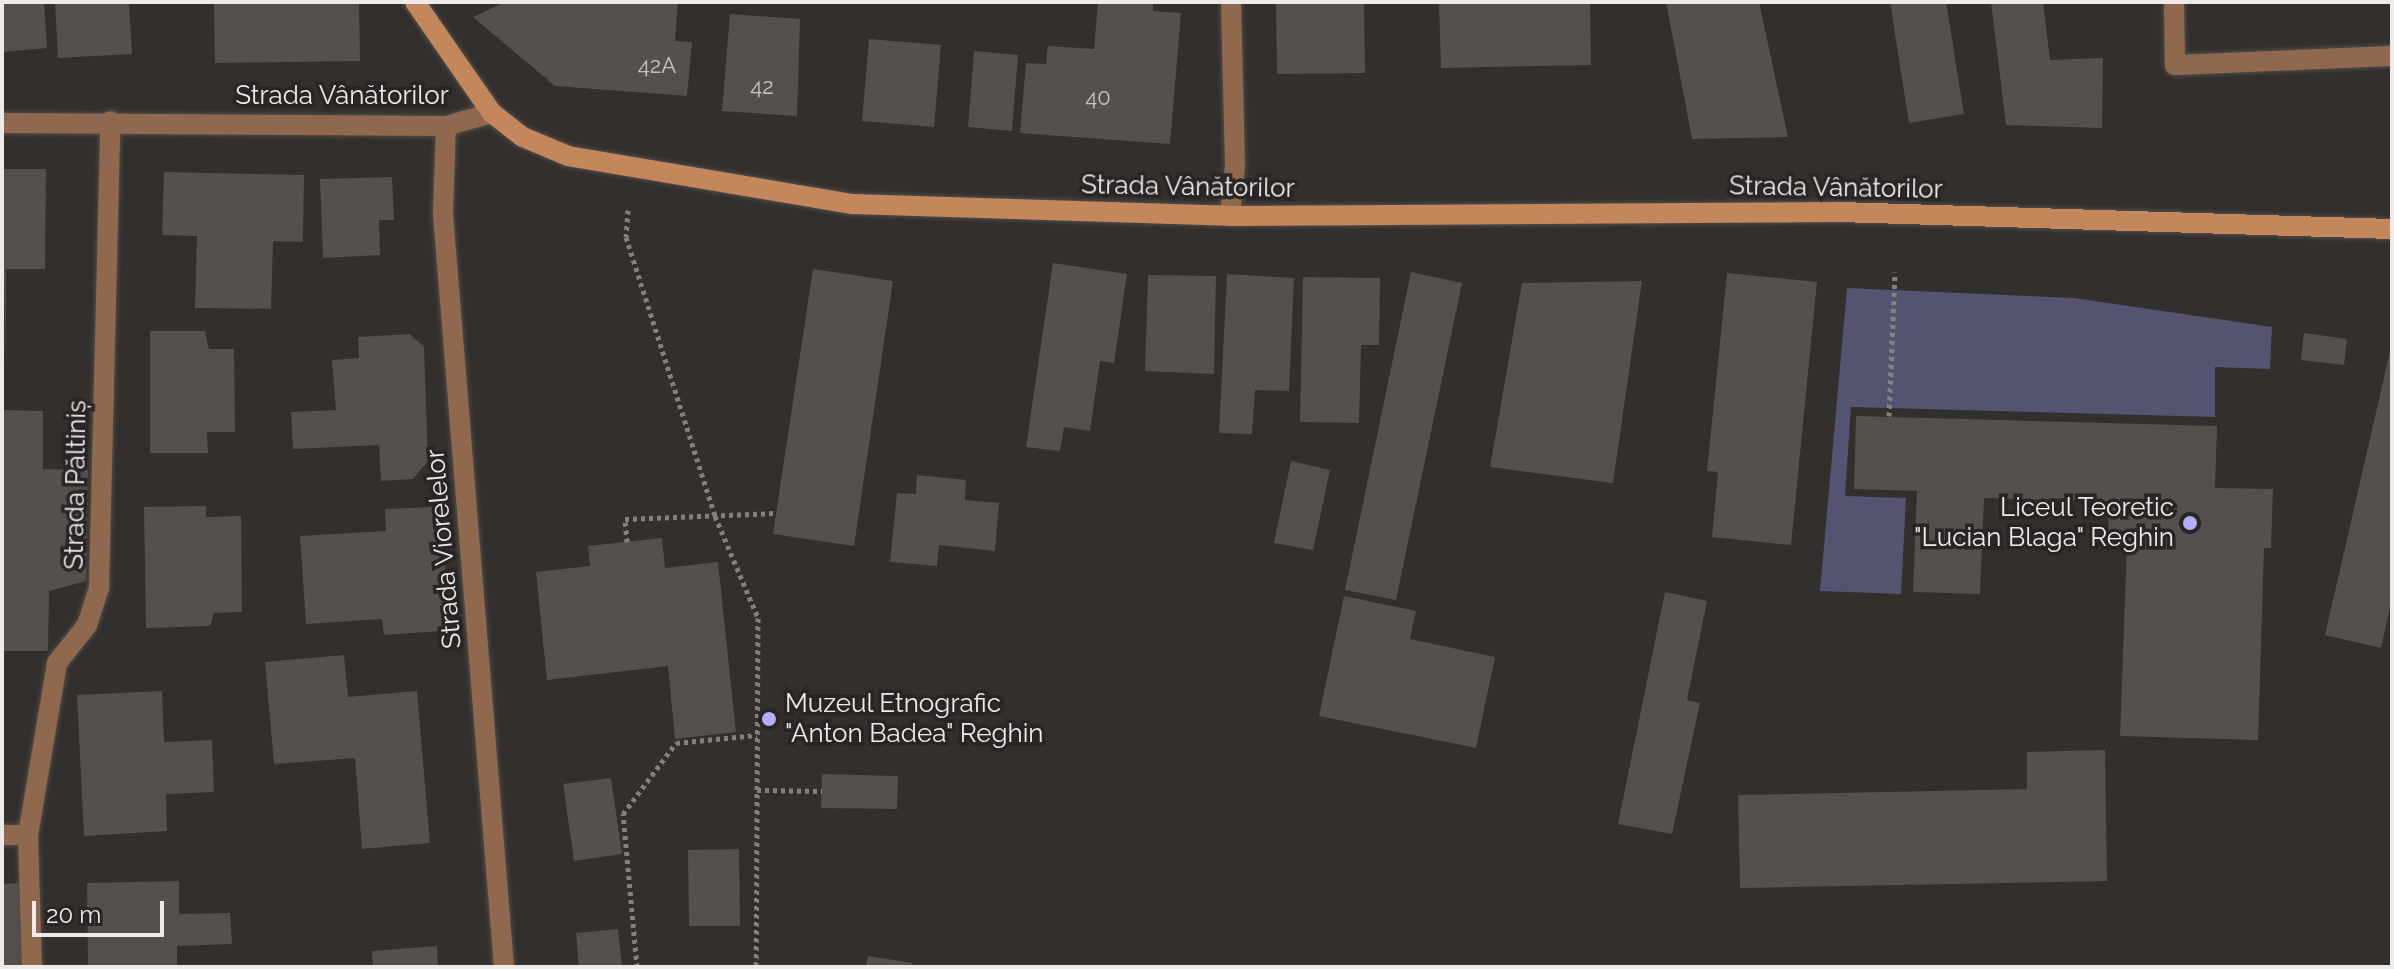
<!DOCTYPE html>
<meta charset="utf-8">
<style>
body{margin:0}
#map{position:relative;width:2394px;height:969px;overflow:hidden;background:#322f2d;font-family:Raleway,sans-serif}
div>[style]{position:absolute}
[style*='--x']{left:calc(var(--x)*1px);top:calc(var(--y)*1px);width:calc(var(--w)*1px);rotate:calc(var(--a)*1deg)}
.green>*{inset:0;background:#555372}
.building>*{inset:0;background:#53504e}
.path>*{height:5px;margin-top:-2.5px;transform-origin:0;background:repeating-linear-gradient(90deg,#83807e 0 4px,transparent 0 8px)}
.roads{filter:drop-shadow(0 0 2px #504d4b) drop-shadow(0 0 2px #504d4b)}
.service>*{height:20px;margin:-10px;padding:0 10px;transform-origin:10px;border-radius:10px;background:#8f684d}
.minor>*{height:20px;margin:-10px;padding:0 10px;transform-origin:10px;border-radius:10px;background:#8f684d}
.secondary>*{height:20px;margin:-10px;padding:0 10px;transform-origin:10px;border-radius:10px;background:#c4865b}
.dots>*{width:22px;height:22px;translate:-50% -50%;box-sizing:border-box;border:4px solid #282524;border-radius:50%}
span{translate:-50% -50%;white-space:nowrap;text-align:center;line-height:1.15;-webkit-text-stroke:7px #282524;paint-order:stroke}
.number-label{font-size:22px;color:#c6c4c2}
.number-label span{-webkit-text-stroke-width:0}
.street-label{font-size:26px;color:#edebe9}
.poi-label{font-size:26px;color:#edebe9}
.right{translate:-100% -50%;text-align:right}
.left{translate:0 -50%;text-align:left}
.frame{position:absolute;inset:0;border:4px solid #edebe9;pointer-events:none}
.scale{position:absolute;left:32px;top:901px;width:132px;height:36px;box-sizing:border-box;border:4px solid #edebe9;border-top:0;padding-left:10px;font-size:24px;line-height:28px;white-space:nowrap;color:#edebe9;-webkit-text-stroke:6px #282524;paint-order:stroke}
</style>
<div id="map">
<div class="green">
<div style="clip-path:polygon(1847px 288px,2074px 298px,2272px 327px,2270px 369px,2215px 367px,2215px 417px,1851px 407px,1845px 496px,1906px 498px,1901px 594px,1820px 591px)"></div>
</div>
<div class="building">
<div style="clip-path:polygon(2px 2px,44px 2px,47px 48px,2px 52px)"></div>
<div style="clip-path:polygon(55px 2px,129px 3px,132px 54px,58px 58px)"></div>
<div style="clip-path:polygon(279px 2px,359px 2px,360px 61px,215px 63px,214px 3px)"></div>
<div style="clip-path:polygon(505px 2px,678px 2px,675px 41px,692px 42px,687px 96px,555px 86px,473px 17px)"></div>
<div style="clip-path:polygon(1098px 2px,1153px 2px,1153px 11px,1181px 13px,1170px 144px,1020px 133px,1026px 63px,1046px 64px,1048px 46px,1094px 49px)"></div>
<div style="clip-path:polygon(1276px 2px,1364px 2px,1365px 73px,1277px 74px)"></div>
<div style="clip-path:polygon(1439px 2px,1590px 2px,1591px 65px,1441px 68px)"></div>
<div style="clip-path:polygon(1666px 2px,1759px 2px,1788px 137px,1692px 139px)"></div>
<div style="clip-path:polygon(1890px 2px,1946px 2px,1964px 114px,1909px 123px)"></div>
<div style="clip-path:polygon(1991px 2px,2043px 2px,2050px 60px,2103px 58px,2102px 128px,2006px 125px)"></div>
<div style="clip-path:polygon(730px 14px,800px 19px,797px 116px,722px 111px)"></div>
<div style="clip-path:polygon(869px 39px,941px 45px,934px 127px,862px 121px)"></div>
<div style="clip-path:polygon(974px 51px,1018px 55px,1012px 131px,968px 127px)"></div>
<div style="clip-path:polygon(2px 169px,46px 169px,45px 269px,6px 269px,6px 366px)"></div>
<div style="clip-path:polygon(164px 172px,304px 175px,303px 242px,273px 241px,271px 309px,195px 308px,197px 236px,162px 235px)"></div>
<div style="clip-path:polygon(392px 177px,394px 220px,379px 220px,380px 255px,323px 258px,320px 179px)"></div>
<div style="clip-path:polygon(1053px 263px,1127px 274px,1114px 363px,1100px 361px,1090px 431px,1064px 427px,1060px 451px,1026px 447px)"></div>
<div style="clip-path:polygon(813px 269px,893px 281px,854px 546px,773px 534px)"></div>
<div style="clip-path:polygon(1411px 272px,1462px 283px,1396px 600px,1345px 590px)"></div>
<div style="clip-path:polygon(1727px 273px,1817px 282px,1791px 545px,1712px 537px,1718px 472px,1707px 471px)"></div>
<div style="clip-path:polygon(1227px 274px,1294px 278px,1289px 391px,1255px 390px,1252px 434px,1219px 433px)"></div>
<div style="clip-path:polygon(1148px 275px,1216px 276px,1214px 374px,1145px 371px)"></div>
<div style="clip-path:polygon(1303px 277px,1380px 278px,1379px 345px,1361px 345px,1359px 423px,1300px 422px)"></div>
<div style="clip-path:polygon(1642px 281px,1613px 483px,1490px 467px,1522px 283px)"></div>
<div style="clip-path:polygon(150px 331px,205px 331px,209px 349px,234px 349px,235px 432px,207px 432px,208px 453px,150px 453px)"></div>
<div style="clip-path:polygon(2304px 333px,2347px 339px,2344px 365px,2301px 360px)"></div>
<div style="clip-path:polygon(410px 334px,424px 347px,428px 461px,413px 479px,381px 481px,379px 445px,293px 449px,291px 412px,336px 410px,332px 360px,359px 358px,358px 337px)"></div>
<div style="clip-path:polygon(2391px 347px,2392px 598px,2381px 648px,2325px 635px)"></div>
<div style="clip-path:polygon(2px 410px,43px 411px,43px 469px,88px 470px,86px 581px,49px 591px,48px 651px,2px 651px)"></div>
<div style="clip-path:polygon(1856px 416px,2217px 426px,2215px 488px,2273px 489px,2271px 548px,2264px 548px,2258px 740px,2120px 736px,2127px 544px,2108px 544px,2109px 502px,1984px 498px,1980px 594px,1913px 592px,1917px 491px,1854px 489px)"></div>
<div style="clip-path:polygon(1291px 461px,1330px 470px,1313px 550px,1274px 543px)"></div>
<div style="clip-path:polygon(917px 475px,966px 480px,965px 500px,999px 503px,995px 551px,939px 545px,937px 566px,890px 562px,897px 493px,916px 494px)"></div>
<div style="clip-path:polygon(206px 506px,206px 517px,241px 516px,242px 612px,214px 613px,210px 626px,146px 628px,144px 507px)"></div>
<div style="clip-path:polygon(435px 507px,442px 517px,448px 622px,441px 631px,384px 635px,382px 619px,306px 624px,300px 536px,386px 531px,385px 509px)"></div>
<div style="clip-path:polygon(662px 538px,665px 568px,718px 562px,736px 732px,675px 739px,668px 666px,547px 680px,536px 572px,590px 566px,588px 546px)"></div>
<div style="clip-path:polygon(1665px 592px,1707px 601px,1687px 700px,1700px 703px,1672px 834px,1618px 824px)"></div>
<div style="clip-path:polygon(1344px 596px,1416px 611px,1410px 639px,1495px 657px,1476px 748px,1319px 716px)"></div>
<div style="clip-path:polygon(344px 655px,348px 697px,417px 691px,430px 843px,362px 849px,355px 758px,274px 764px,265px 662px)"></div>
<div style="clip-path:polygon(162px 691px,164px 742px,212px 740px,214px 792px,166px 794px,167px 831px,84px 836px,77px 695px)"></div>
<div style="clip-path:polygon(2105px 750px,2107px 881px,1740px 888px,1738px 795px,2027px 789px,2027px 752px)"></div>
<div style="clip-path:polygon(822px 774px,898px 776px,897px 809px,821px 808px)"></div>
<div style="clip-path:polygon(611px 778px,622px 854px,574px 861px,563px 784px)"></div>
<div style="clip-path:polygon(739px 849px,740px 926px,689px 926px,688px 850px)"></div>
<div style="clip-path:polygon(179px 881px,179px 914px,230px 913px,232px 944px,177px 946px,177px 967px,88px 967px,87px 883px)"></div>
<div style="clip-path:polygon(20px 883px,22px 967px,2px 967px,2px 884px)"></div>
<div style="clip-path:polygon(618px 929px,622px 967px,579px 967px,576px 933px)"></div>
<div style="clip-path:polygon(437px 946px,438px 967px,373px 967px,372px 951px)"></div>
<div style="clip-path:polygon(868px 956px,912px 963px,912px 967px,866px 967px)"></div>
</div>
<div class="path">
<div style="--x:628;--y:210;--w:27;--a:94"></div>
<div style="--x:626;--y:237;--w:293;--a:72.3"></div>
<div style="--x:715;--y:516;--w:111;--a:67.1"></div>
<div style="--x:758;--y:618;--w:349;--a:90.3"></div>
<div style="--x:1889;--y:416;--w:144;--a:-87.6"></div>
<div style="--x:627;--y:542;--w:23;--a:-95"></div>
<div style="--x:625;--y:519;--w:151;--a:-2.3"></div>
<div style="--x:757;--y:790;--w:65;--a:0.9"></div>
<div style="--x:637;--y:967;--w:154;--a:-95.2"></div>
<div style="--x:623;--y:814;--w:89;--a:-53.3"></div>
<div style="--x:676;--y:743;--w:81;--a:-5.6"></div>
</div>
<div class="roads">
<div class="service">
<div style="--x:2174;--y:2;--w:63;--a:89.1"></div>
<div style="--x:2175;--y:65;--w:217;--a:-2.4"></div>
</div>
<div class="minor">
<div style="--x:2;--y:123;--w:444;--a:0.4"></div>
<div style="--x:446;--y:126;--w:48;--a:-15.8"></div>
<div style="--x:446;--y:126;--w:88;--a:92"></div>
<div style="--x:443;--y:214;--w:755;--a:85.37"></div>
<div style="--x:1230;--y:216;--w:50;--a:-84.3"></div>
<div style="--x:1235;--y:166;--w:164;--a:-91.4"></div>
<div style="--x:2;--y:835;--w:26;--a:0"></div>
<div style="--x:28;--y:835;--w:174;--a:-80.4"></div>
<div style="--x:57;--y:663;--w:48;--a:-51.7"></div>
<div style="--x:87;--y:625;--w:40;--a:-72"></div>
<div style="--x:99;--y:587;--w:466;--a:-88.6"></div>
<div style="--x:28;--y:835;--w:132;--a:88.3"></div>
</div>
<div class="secondary">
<div style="--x:415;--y:2;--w:135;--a:55.3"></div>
<div style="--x:492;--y:113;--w:39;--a:38"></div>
<div style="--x:523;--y:137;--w:49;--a:22.9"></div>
<div style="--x:568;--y:156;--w:289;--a:9.6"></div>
<div style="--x:853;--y:204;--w:377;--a:1.8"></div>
<div style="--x:1230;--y:216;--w:609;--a:-0.38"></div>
<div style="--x:1839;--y:212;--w:553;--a:1.76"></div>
</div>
</div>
<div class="dots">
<div style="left:2190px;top:523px;background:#b2adf9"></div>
<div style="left:769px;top:719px;background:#b2adf9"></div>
</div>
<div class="number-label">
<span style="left:657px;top:66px">42A</span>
<span style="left:762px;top:87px">42</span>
<span style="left:1098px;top:98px">40</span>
</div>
<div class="street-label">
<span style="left:342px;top:96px">Strada Vânătorilor</span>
<span style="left:1188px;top:187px;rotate:1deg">Strada Vânătorilor</span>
<span style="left:1836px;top:188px;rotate:1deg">Strada Vânătorilor</span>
<span style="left:76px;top:485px;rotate:-89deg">Strada Păltiniș</span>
<span style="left:444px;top:549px;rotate:-95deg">Strada Viorelelor</span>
</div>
<div class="poi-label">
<span class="right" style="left:2174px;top:523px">Liceul Teoretic<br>"Lucian Blaga" Reghin</span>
<span class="left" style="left:785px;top:719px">Muzeul Etnografic<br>"Anton Badea" Reghin</span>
</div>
<div class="frame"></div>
<div class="scale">20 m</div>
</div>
